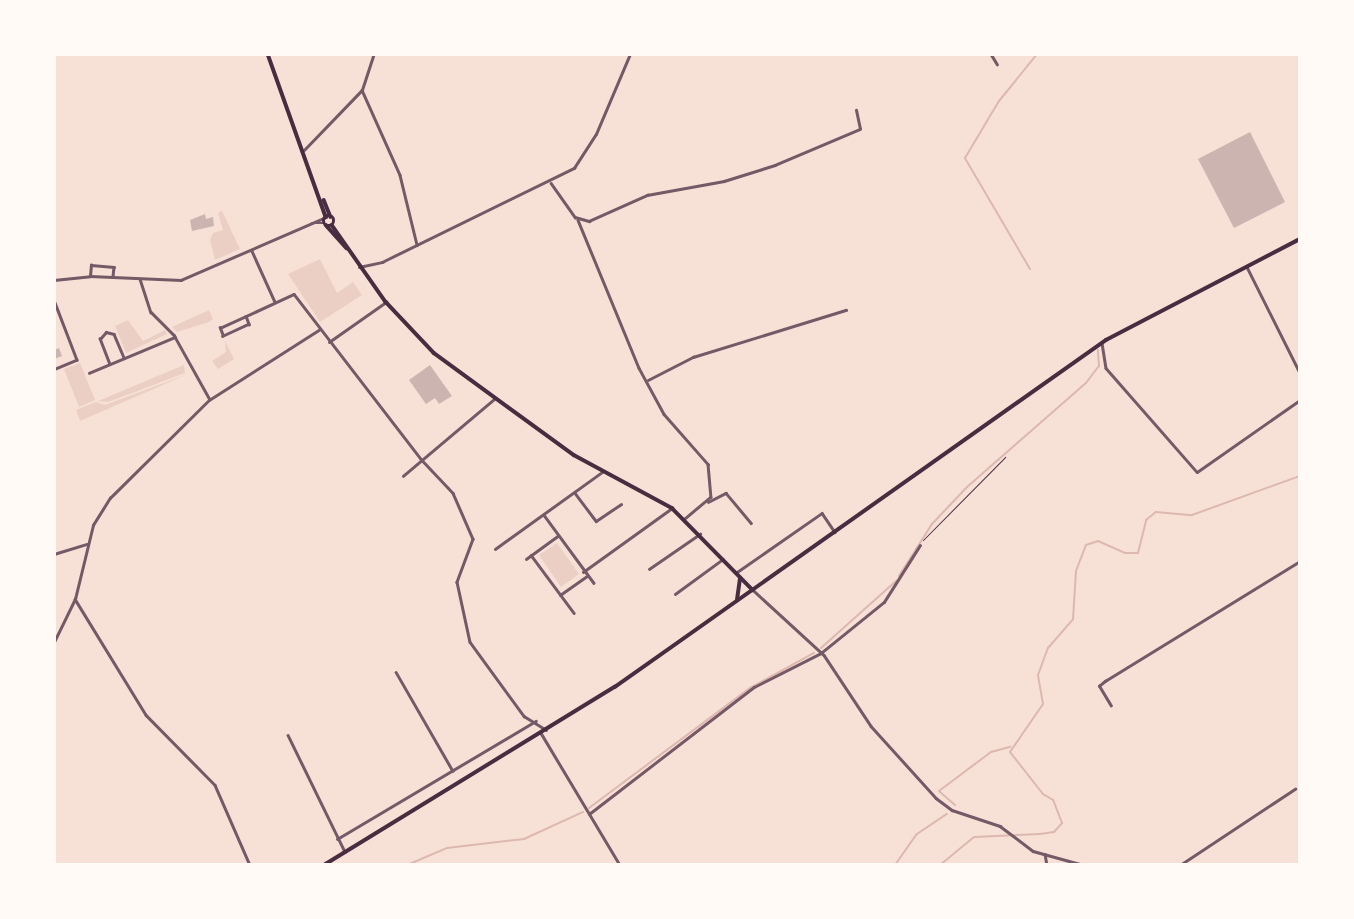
<!DOCTYPE html>
<style>
body{margin:0}
#map{position:relative;width:1354px;height:919px;overflow:hidden;background:#f7e1d7;font-family:Commissioner,sans-serif}
div>[style]{position:absolute}
[style*='--x']{left:calc(var(--x)*1px);top:calc(var(--y)*1px);width:calc(var(--w)*1px);rotate:calc(var(--a)*1deg)}
.green>*{inset:0;background:#ebcfc5}
.stream>*{height:2px;margin:-1px;padding:0 1px;transform-origin:1px;border-radius:1px;background:#dcb8b0}
.building>*{inset:0;background:#ccb4b1}
.path>*{height:1px;margin:-0.5px;padding:0 0.5px;transform-origin:0.5px;border-radius:0.5px;background:#4a2c40}
.minor>*{height:2.5px;margin:-1.25px;padding:0 1.25px;transform-origin:1.25px;border-radius:1.25px;background:#755966}
.tertiary>*{height:2.5px;margin:-1.25px;padding:0 1.25px;transform-origin:1.25px;border-radius:1.25px;background:#755966}
.secondary>*{height:3.5px;margin:-1.75px;padding:0 1.75px;transform-origin:1.75px;border-radius:1.75px;background:#4a2c40}
.secondary>.ring{margin:-1.75px;padding:0;box-sizing:content-box;background:none;border:3.5px solid #4a2c40;border-radius:50%}
.primary>*{height:3.5px;margin:-1.75px;padding:0 1.75px;transform-origin:1.75px;border-radius:1.75px;background:#4a2c40}
span{translate:-50% -50%;white-space:nowrap;text-align:center;line-height:1.15;-webkit-text-stroke:7px #fffaf5;paint-order:stroke}
.frame{position:absolute;inset:0;border:56px solid #fffaf5;pointer-events:none}
</style>
<div id="map">
<div class="green">
<div style="clip-path:polygon(222px 211px,240px 249px,215px 260px,210px 240px,213px 233px,223px 230px,218px 213px)"></div>
<div style="clip-path:polygon(320px 259px,337px 293px,353px 282px,362px 295px,320px 322px,288px 274px)"></div>
<div style="clip-path:polygon(209px 310px,213px 319px,209px 322px,177px 332px,172px 327px)"></div>
<div style="clip-path:polygon(128px 320px,143px 341px,165px 330px,167px 334px,126px 353px,115px 326px)"></div>
<div style="clip-path:polygon(225px 341px,234px 359px,218px 369px,212px 361px,226px 352px)"></div>
<div style="clip-path:polygon(80px 363px,95px 400px,79px 407px,64px 369px)"></div>
<div style="clip-path:polygon(184px 365px,185px 373px,108px 402px,98px 401px)"></div>
<div style="clip-path:polygon(188px 374px,80px 421px,76px 410px,96px 402px,105px 405px)"></div>
<div style="clip-path:polygon(557px 543px,579px 574px,561px 587px,539px 555px)"></div>
</div>
<div class="stream">
<div style="--x:1030;--y:269;--w:129;--a:-120.4"></div>
<div style="--x:965;--y:158;--w:66;--a:-59.2"></div>
<div style="--x:999;--y:101;--w:60;--a:-51"></div>
<div style="--x:899;--y:576;--w:62;--a:-57.6"></div>
<div style="--x:932;--y:524;--w:51;--a:-46.6"></div>
<div style="--x:967;--y:487;--w:158;--a:-41.2"></div>
<div style="--x:1086;--y:383;--w:21;--a:-53"></div>
<div style="--x:1099;--y:366;--w:16;--a:-94"></div>
<div style="--x:821;--y:648;--w:101;--a:-41.8"></div>
<div style="--x:955;--y:805;--w:21;--a:-139"></div>
<div style="--x:939;--y:791;--w:65;--a:-36.9"></div>
<div style="--x:991;--y:752;--w:20;--a:-15"></div>
<div style="--x:589;--y:808;--w:201;--a:-36.7"></div>
<div style="--x:750;--y:688;--w:73;--a:-28.7"></div>
<div style="--x:407;--y:865;--w:43;--a:-23"></div>
<div style="--x:447;--y:848;--w:78;--a:-6.7"></div>
<div style="--x:524;--y:839;--w:65;--a:-24.6"></div>
<div style="--x:895;--y:865;--w:38;--a:-55"></div>
<div style="--x:917;--y:834;--w:36;--a:-34"></div>
<div style="--x:940;--y:865;--w:44;--a:-39.5"></div>
<div style="--x:974;--y:837;--w:66;--a:-2.6"></div>
<div style="--x:1040;--y:834;--w:14;--a:-8"></div>
<div style="--x:1054;--y:832;--w:12;--a:-48"></div>
<div style="--x:1062;--y:823;--w:25;--a:-111"></div>
<div style="--x:1053;--y:800;--w:12;--a:-149"></div>
<div style="--x:1043;--y:794;--w:53;--a:-128.2"></div>
<div style="--x:1010;--y:752;--w:58;--a:-55.5"></div>
<div style="--x:1043;--y:704;--w:29;--a:-100"></div>
<div style="--x:1038;--y:675;--w:29;--a:-70"></div>
<div style="--x:1048;--y:648;--w:38;--a:-49"></div>
<div style="--x:1073;--y:619;--w:48;--a:-86.4"></div>
<div style="--x:1076;--y:571;--w:28;--a:-69"></div>
<div style="--x:1086;--y:545;--w:13;--a:-18"></div>
<div style="--x:1098;--y:541;--w:30;--a:24"></div>
<div style="--x:1125;--y:553;--w:13;--a:0"></div>
<div style="--x:1138;--y:553;--w:34;--a:-76"></div>
<div style="--x:1146;--y:520;--w:13;--a:-39"></div>
<div style="--x:1156;--y:512;--w:36;--a:5"></div>
<div style="--x:1192;--y:515;--w:115;--a:-19.9"></div>
</div>
<div class="building">
<div style="clip-path:polygon(1250px 132px,1285px 202px,1234px 228px,1198px 159px)"></div>
<div style="clip-path:polygon(205px 214px,206px 219px,213px 217px,214px 226px,192px 231px,190px 220px)"></div>
<div style="clip-path:polygon(59px 348px,62px 356px,54px 359px,54px 350px)"></div>
<div style="clip-path:polygon(430px 365px,452px 396px,439px 404px,435px 398px,426px 404px,409px 380px)"></div>
</div>
<div class="path">
<div style="--x:923;--y:540;--w:117;--a:-45.3"></div>
</div>
<div class="minor">
<div style="--x:991;--y:54;--w:12;--a:59"></div>
<div style="--x:362;--y:90;--w:93;--a:65.9"></div>
<div style="--x:400;--y:175;--w:72;--a:76.3"></div>
<div style="--x:304;--y:150;--w:83;--a:-46"></div>
<div style="--x:362;--y:90;--w:38;--a:-72"></div>
<div style="--x:551;--y:183;--w:42;--a:54.8"></div>
<div style="--x:575;--y:217;--w:15;--a:16"></div>
<div style="--x:589;--y:221;--w:64;--a:-24.1"></div>
<div style="--x:647;--y:195;--w:78;--a:-10.3"></div>
<div style="--x:724;--y:181;--w:53;--a:-17.4"></div>
<div style="--x:775;--y:165;--w:92;--a:-23"></div>
<div style="--x:860;--y:129;--w:19;--a:-102"></div>
<div style="--x:578;--y:220;--w:160;--a:67.6"></div>
<div style="--x:639;--y:368;--w:52;--a:61.5"></div>
<div style="--x:664;--y:414;--w:67;--a:48.7"></div>
<div style="--x:708;--y:464;--w:33;--a:85"></div>
<div style="--x:711;--y:497;--w:33;--a:140"></div>
<div style="--x:312;--y:223;--w:12;--a:0"></div>
<div style="--x:252;--y:251;--w:56;--a:65.7"></div>
<div style="--x:359;--y:267;--w:24;--a:-12"></div>
<div style="--x:382;--y:262;--w:214;--a:-26.1"></div>
<div style="--x:574;--y:168;--w:40;--a:-57.1"></div>
<div style="--x:596;--y:134;--w:87;--a:-67"></div>
<div style="--x:90;--y:276;--w:11;--a:-85"></div>
<div style="--x:91;--y:265;--w:23;--a:5"></div>
<div style="--x:114;--y:267;--w:10;--a:96"></div>
<div style="--x:140;--y:279;--w:35;--a:72"></div>
<div style="--x:151;--y:312;--w:33;--a:45"></div>
<div style="--x:174;--y:335;--w:72;--a:60.9"></div>
<div style="--x:54;--y:280;--w:36;--a:-6"></div>
<div style="--x:90;--y:276;--w:91;--a:2.5"></div>
<div style="--x:181;--y:280;--w:158;--a:-23.5"></div>
<div style="--x:54;--y:300;--w:64;--a:69"></div>
<div style="--x:77;--y:360;--w:25;--a:157"></div>
<div style="--x:246;--y:316;--w:9;--a:69"></div>
<div style="--x:249;--y:324;--w:29;--a:155"></div>
<div style="--x:223;--y:336;--w:9;--a:-111"></div>
<div style="--x:220;--y:328;--w:81;--a:-24.7"></div>
<div style="--x:294;--y:294;--w:208;--a:52.4"></div>
<div style="--x:421;--y:459;--w:47;--a:46.7"></div>
<div style="--x:453;--y:493;--w:50;--a:66.5"></div>
<div style="--x:473;--y:539;--w:46;--a:110.4"></div>
<div style="--x:457;--y:582;--w:61;--a:77.8"></div>
<div style="--x:470;--y:642;--w:92;--a:53.9"></div>
<div style="--x:524;--y:716;--w:26;--a:32"></div>
<div style="--x:329;--y:342;--w:70;--a:-35.1"></div>
<div style="--x:1102;--y:343;--w:25;--a:81"></div>
<div style="--x:1106;--y:368;--w:138;--a:48.8"></div>
<div style="--x:1197;--y:472;--w:126;--a:-35"></div>
<div style="--x:109;--y:363;--w:26;--a:-111"></div>
<div style="--x:100;--y:339;--w:9;--a:-49"></div>
<div style="--x:106;--y:332;--w:8;--a:14"></div>
<div style="--x:114;--y:334;--w:26;--a:67"></div>
<div style="--x:89;--y:373;--w:93;--a:-22.7"></div>
<div style="--x:648;--y:380;--w:51;--a:-27.1"></div>
<div style="--x:693;--y:357;--w:160;--a:-17.1"></div>
<div style="--x:403;--y:476;--w:119;--a:-40.2"></div>
<div style="--x:575;--y:493;--w:35;--a:53"></div>
<div style="--x:596;--y:521;--w:30;--a:-34"></div>
<div style="--x:708;--y:502;--w:20;--a:-27"></div>
<div style="--x:726;--y:493;--w:39;--a:50"></div>
<div style="--x:544;--y:515;--w:84;--a:53.7"></div>
<div style="--x:495;--y:549;--w:132;--a:-35.7"></div>
<div style="--x:54;--y:554;--w:34;--a:-17"></div>
<div style="--x:531;--y:555;--w:72;--a:53.4"></div>
<div style="--x:526;--y:559;--w:39;--a:-36"></div>
<div style="--x:649;--y:569;--w:62;--a:-34.5"></div>
<div style="--x:583;--y:572;--w:110;--a:-35.7"></div>
<div style="--x:737;--y:572;--w:103;--a:-34.8"></div>
<div style="--x:822;--y:513;--w:23;--a:56"></div>
<div style="--x:675;--y:594;--w:59;--a:-36.1"></div>
<div style="--x:560;--y:595;--w:32;--a:-35"></div>
<div style="--x:75;--y:599;--w:136;--a:58.5"></div>
<div style="--x:146;--y:715;--w:98;--a:45.4"></div>
<div style="--x:215;--y:785;--w:87;--a:66.4"></div>
<div style="--x:54;--y:642;--w:48;--a:-64"></div>
<div style="--x:75;--y:599;--w:76;--a:-76.3"></div>
<div style="--x:93;--y:525;--w:32;--a:-58"></div>
<div style="--x:110;--y:498;--w:139;--a:-44.7"></div>
<div style="--x:209;--y:400;--w:130;--a:-32.5"></div>
<div style="--x:396;--y:672;--w:114;--a:60.1"></div>
<div style="--x:1111;--y:706;--w:23;--a:-121"></div>
<div style="--x:1099;--y:686;--w:8;--a:-40"></div>
<div style="--x:1105;--y:681;--w:229;--a:-31.6"></div>
<div style="--x:541;--y:733;--w:154;--a:59.1"></div>
<div style="--x:288;--y:735;--w:130;--a:64"></div>
<div style="--x:589;--y:814;--w:208;--a:-37.6"></div>
<div style="--x:754;--y:687;--w:75;--a:-26.9"></div>
<div style="--x:821;--y:653;--w:81;--a:-39"></div>
<div style="--x:884;--y:602;--w:67;--a:-57.7"></div>
<div style="--x:337;--y:839;--w:231;--a:-30.7"></div>
<div style="--x:1045;--y:854;--w:11;--a:80"></div>
<div style="--x:1180;--y:865;--w:138;--a:-33.5"></div>
</div>
<div class="tertiary">
<div style="--x:1247;--y:267;--w:119;--a:63.4"></div>
<div style="--x:753;--y:590;--w:96;--a:42.5"></div>
<div style="--x:824;--y:655;--w:85;--a:56.5"></div>
<div style="--x:871;--y:726;--w:97;--a:47.9"></div>
<div style="--x:936;--y:798;--w:20;--a:37"></div>
<div style="--x:952;--y:810;--w:51;--a:18.4"></div>
<div style="--x:1000;--y:826;--w:41;--a:37.1"></div>
<div style="--x:1033;--y:851;--w:53;--a:15.4"></div>
</div>
<div class="secondary">
<div style="--x:268;--y:54;--w:173;--a:70.4"></div>
<div style="--x:324;--y:200;--w:18;--a:68"></div>
<div class="ring" style="left:324px;top:216px;width:6.5px;height:6.5px"></div>
<div style="--x:326;--y:225;--w:31;--a:48"></div>
<div style="--x:332;--y:225;--w:94;--a:55"></div>
<div style="--x:386;--y:302;--w:70;--a:46.7"></div>
<div style="--x:434;--y:353;--w:173;--a:36.1"></div>
<div style="--x:574;--y:455;--w:111;--a:28.4"></div>
<div style="--x:672;--y:508;--w:115;--a:45.4"></div>
<div style="--x:737;--y:600;--w:22;--a:-82"></div>
</div>
<div class="primary">
<div style="--x:324;--y:865;--w:341;--a:-31.5"></div>
<div style="--x:615;--y:687;--w:601;--a:-35.25"></div>
<div style="--x:1106;--y:340;--w:219;--a:-27.5"></div>
</div>
<div class="frame"></div>
</div>
